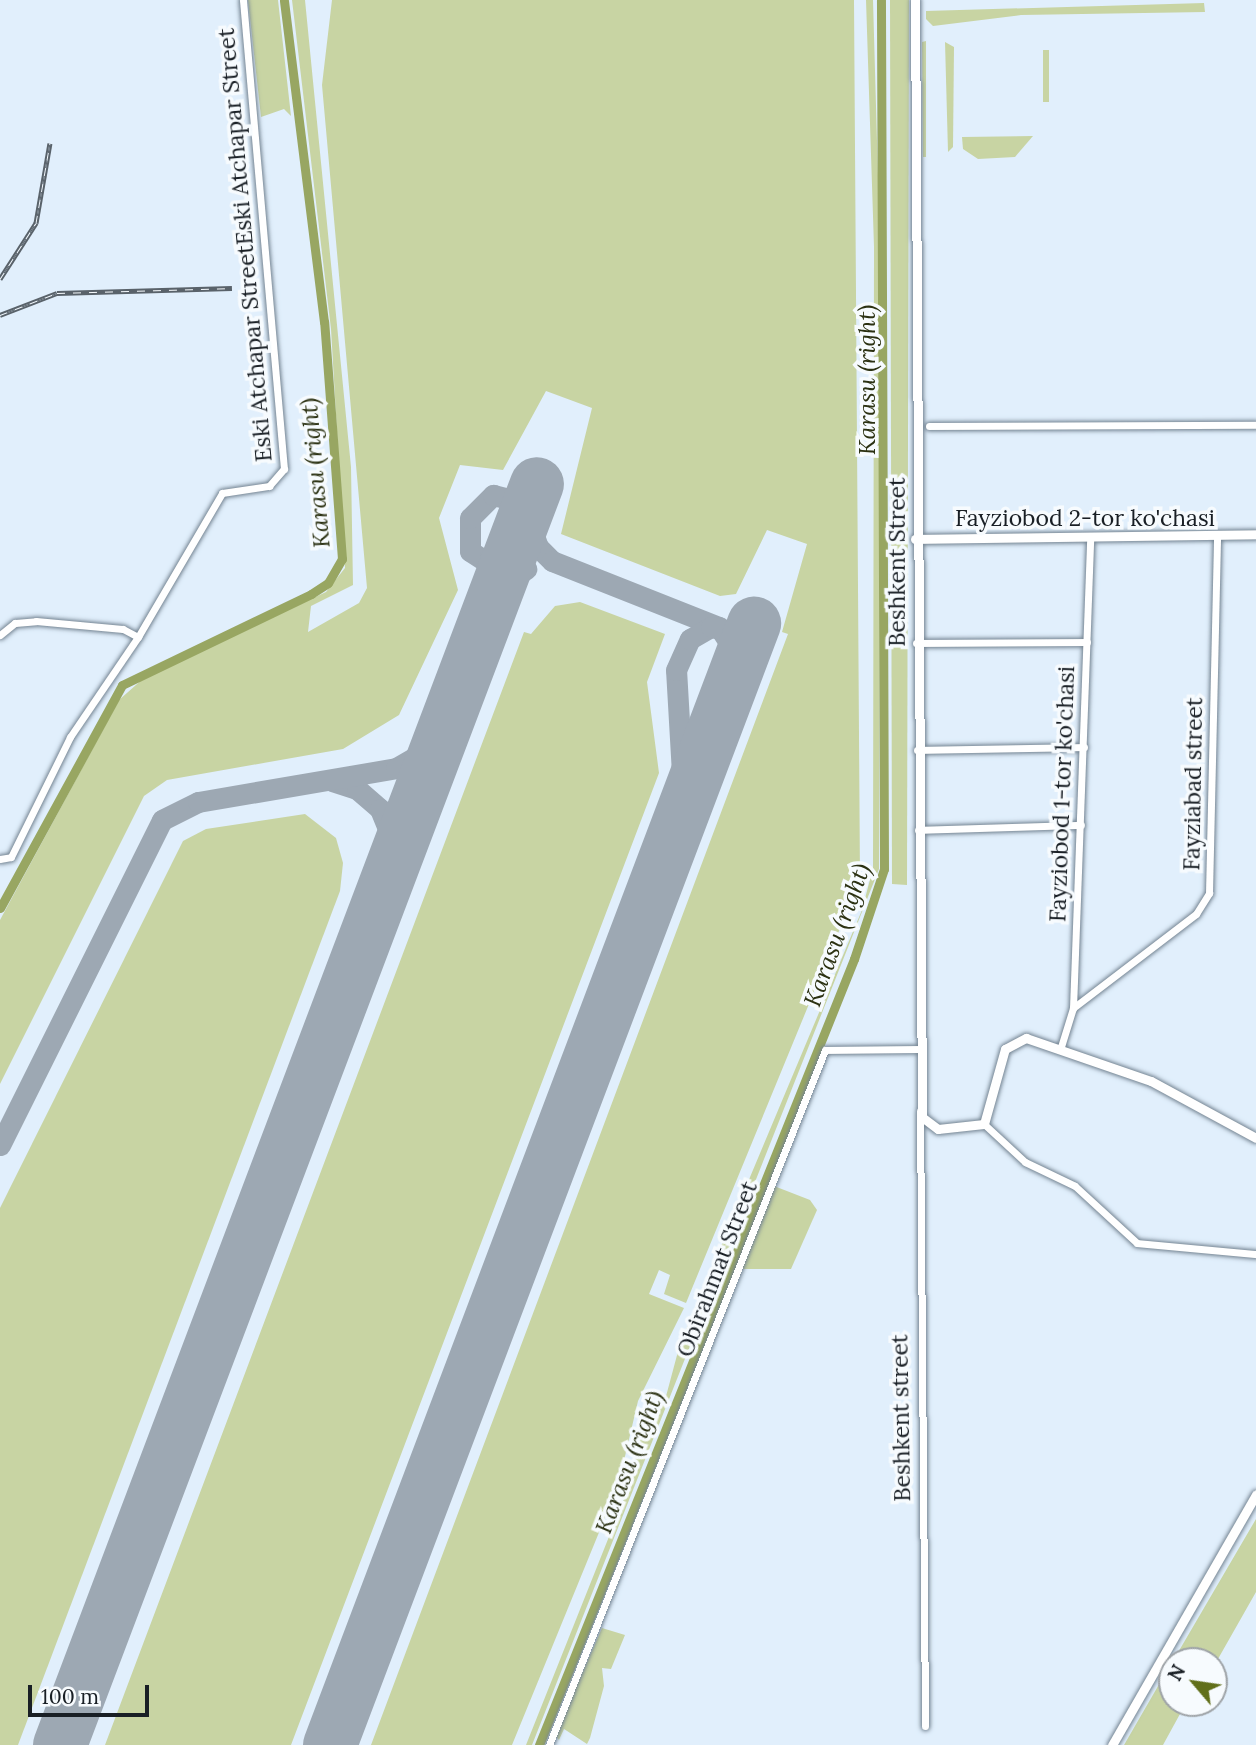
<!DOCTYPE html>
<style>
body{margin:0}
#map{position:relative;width:1256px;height:1745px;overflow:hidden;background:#e1effc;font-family:Lora,serif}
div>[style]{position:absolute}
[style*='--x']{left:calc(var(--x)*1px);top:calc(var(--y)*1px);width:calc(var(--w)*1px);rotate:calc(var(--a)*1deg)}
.green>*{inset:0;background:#c8d4a3}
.canal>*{height:9px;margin:-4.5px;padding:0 4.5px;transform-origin:4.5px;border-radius:4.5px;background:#98a662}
.taxiway>*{height:21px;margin:-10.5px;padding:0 10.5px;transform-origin:10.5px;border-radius:10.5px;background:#9da8b3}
.runway>*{height:54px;margin:-27px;padding:0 27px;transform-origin:27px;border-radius:27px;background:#9da8b3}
.roads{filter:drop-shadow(0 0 2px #748492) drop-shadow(0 0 2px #748492)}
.minor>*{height:7px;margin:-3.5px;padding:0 3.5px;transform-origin:3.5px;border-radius:3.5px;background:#fff}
.tertiary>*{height:9px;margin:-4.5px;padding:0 4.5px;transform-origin:4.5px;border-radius:4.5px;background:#fff}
.rail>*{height:5px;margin-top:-2.5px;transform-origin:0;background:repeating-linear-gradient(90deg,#f7fbfe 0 8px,#59626a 0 16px);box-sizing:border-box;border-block:2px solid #59626a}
span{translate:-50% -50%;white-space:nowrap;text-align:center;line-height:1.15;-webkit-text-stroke:7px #f7fbfe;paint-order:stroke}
.street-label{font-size:23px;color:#191f25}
.water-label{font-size:24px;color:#2b3112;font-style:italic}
.north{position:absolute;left:1158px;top:1647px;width:70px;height:70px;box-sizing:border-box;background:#f7fbfe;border:2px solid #9ea3a7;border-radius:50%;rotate:299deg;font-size:19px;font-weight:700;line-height:28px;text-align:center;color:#191f25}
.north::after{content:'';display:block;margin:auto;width:24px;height:32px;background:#616f1a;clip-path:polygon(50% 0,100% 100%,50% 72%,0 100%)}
.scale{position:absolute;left:28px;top:1685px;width:121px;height:32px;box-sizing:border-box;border:4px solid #191f25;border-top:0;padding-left:9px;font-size:21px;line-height:24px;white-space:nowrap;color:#191f25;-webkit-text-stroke:5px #f7fbfe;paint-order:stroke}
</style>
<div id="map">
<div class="green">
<div style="clip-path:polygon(248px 0,278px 0,291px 116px,284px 109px,261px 117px)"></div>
<div style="clip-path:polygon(292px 0,305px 0,351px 467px,353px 585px,311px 606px,308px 632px,359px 603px,367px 588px,322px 85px,332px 0,854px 0,860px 880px,686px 1303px,664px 1294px,670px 1275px,659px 1270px,649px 1294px,684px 1308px,638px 1401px,618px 1486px,512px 1745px,371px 1745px,788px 634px,782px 632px,807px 544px,767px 530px,736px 594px,720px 596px,561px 534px,592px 408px,546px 391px,503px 470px,460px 465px,439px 518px,458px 590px,399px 715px,343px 749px,167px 780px,144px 796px,0 1084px,0 920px,119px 700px,145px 677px,326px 592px,345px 568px,331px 329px)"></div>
<div style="clip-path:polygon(866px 0,873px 0,880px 247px,879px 869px,532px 1745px,526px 1745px,624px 1499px,647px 1411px,655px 1400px,665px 1400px,680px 1344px,862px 910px,873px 868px,874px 247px)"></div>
<div style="clip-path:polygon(890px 0,909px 0,907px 885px,892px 884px)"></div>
<div style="clip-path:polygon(1204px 3px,1205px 12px,1021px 15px,933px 26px,926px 19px,926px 11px)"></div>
<div style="clip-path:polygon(926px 41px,926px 157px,923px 157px,922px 42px)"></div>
<div style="clip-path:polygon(945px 42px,954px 47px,953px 147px,948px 152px)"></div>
<div style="clip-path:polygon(1043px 50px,1049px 50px,1049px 102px,1043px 102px)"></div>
<div style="clip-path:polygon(1033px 136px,1015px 157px,978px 159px,963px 149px,962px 137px)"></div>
<div style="clip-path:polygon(580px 602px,665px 634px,647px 682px,659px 773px,291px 1745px,105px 1745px,524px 632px,531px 634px,555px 606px)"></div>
<div style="clip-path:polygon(305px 814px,336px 838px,343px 863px,340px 891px,18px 1745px,0 1745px,0 1208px,183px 841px,206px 829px)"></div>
<div style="clip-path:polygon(774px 1186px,810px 1200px,817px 1210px,791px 1269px,742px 1269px)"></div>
<div style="clip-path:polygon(1256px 1519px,1256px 1592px,1214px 1666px,1214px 1661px,1173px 1661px)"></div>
<div style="clip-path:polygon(602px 1628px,625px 1635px,611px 1669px,602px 1668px,604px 1686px,590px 1738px,587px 1744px,564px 1729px,559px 1740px,555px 1735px)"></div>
<div style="clip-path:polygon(1165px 1674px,1172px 1681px,1172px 1703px,1186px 1703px,1163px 1745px,1124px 1745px)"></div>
</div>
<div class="canal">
<div style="--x:0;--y:908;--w:254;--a:-61.3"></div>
<div style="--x:122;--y:685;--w:210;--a:-25.7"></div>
<div style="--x:311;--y:594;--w:20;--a:-33"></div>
<div style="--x:328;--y:583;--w:28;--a:-60"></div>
<div style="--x:342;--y:559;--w:238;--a:-94.3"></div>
<div style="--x:324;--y:322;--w:324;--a:-97.1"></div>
<div style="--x:539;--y:1745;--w:847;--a:-68.16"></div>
<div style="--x:854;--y:959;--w:95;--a:-71.6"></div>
<div style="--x:884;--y:869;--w:869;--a:-90.2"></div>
</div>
<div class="taxiway">
<div style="--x:523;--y:570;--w:27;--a:-176"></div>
<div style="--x:496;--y:568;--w:31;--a:-147"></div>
<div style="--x:470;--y:551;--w:33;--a:-90"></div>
<div style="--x:470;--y:518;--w:33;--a:-45"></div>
<div style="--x:493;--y:495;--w:30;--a:14"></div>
<div style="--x:522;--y:502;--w:48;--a:70.4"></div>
<div style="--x:538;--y:547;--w:20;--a:45"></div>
<div style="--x:552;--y:561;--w:180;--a:21.6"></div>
<div style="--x:719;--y:627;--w:24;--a:57"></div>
<div style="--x:732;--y:647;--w:26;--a:83"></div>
<div style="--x:488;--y:612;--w:32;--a:-60"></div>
<div style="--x:504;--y:584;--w:27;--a:-34"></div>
<div style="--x:332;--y:781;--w:26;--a:18"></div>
<div style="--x:357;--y:789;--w:30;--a:41"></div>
<div style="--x:380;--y:809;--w:32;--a:68"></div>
<div style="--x:392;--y:839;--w:34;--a:93"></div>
<div style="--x:684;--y:808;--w:138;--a:-93.3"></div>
<div style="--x:676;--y:670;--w:34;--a:-66"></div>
<div style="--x:690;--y:639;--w:24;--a:-30"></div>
<div style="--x:711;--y:627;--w:25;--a:12"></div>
<div style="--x:735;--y:632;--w:24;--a:55"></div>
<div style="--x:749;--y:652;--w:23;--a:97"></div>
<div style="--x:746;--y:675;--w:34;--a:130"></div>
<div style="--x:0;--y:1145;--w:363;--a:-63.5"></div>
<div style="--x:162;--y:820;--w:40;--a:-26.6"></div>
<div style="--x:198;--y:802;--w:201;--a:-9.7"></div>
<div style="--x:396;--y:768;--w:34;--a:-30"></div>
<div style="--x:425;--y:751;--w:42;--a:-55.6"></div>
</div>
<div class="runway">
<div style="--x:60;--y:1745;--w:1348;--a:-69.28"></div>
<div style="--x:330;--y:1745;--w:1199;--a:-69.28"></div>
</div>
<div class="roads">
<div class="minor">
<div style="--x:929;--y:426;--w:327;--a:-0.2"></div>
<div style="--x:0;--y:635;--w:19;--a:-39"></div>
<div style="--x:15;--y:623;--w:21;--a:-5"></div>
<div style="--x:36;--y:621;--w:87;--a:5.3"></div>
<div style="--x:123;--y:629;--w:17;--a:28"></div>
<div style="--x:138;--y:637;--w:167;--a:-59.7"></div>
<div style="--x:222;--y:493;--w:48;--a:-8.5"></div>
<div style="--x:269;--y:486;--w:23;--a:-49"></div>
<div style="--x:284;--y:469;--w:471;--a:-95"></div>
<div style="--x:916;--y:643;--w:171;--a:-0.3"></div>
<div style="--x:917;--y:750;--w:167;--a:-1"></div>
<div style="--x:918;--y:830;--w:163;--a:-1.8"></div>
<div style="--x:0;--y:859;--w:11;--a:-10"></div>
<div style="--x:11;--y:857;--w:134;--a:-63.8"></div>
<div style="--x:70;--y:737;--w:121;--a:-55.8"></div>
<div style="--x:1073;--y:1008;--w:155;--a:-37.4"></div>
<div style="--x:1196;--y:914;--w:25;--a:-58"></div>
<div style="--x:1209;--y:893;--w:355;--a:-88.7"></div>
<div style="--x:1060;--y:1050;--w:44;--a:-72.8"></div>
<div style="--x:1073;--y:1008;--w:471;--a:-87.9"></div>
<div style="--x:920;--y:1111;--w:615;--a:89.53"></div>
<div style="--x:984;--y:1124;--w:56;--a:42.8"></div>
<div style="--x:1025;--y:1162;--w:55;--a:25.6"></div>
<div style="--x:1075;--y:1186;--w:84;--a:42.6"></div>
<div style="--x:1137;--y:1243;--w:120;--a:5.3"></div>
<div style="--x:549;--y:1745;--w:748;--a:-68.34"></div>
<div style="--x:825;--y:1050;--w:92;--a:-0.6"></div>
</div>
<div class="tertiary">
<div style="--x:915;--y:0;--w:1117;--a:89.64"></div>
<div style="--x:922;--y:1117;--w:20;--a:37"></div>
<div style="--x:938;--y:1129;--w:46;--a:-6.2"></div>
<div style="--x:984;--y:1124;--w:78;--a:-74.4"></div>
<div style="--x:1005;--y:1049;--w:24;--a:-28"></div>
<div style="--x:1026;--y:1038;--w:132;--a:19"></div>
<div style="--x:1151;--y:1081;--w:119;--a:28.5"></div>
<div style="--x:915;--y:539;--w:341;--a:-0.8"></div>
<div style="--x:1112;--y:1745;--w:289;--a:-60.1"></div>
</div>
</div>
<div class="rail">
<div style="--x:0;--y:279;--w:67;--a:-57.3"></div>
<div style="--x:36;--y:223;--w:81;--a:-80.1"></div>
<div style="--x:0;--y:315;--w:61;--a:-21.1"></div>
<div style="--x:57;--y:293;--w:175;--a:-1.6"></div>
</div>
<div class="street-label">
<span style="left:245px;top:245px;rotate:-95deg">Eski Atchapar StreetEski Atchapar Street</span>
<span style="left:1085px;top:518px">Fayziobod 2-tor ko'chasi</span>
<span style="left:897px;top:562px;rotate:-90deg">Beshkent Street</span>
<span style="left:1193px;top:784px;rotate:-89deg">Fayziabad street</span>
<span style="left:1062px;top:794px;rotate:-88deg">Fayziobod 1-tor ko'chasi</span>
<span style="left:717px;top:1269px;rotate:-69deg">Obirahmat Street</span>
<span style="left:901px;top:1418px;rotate:-91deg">Beshkent street</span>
</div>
<div class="water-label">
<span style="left:867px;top:380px;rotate:-90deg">Karasu (right)</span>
<span style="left:315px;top:473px;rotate:-95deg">Karasu (right)</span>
<span style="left:837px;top:935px;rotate:-70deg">Karasu (right)</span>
<span style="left:629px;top:1462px;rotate:-69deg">Karasu (right)</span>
</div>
<div class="north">N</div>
<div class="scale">100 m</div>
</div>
